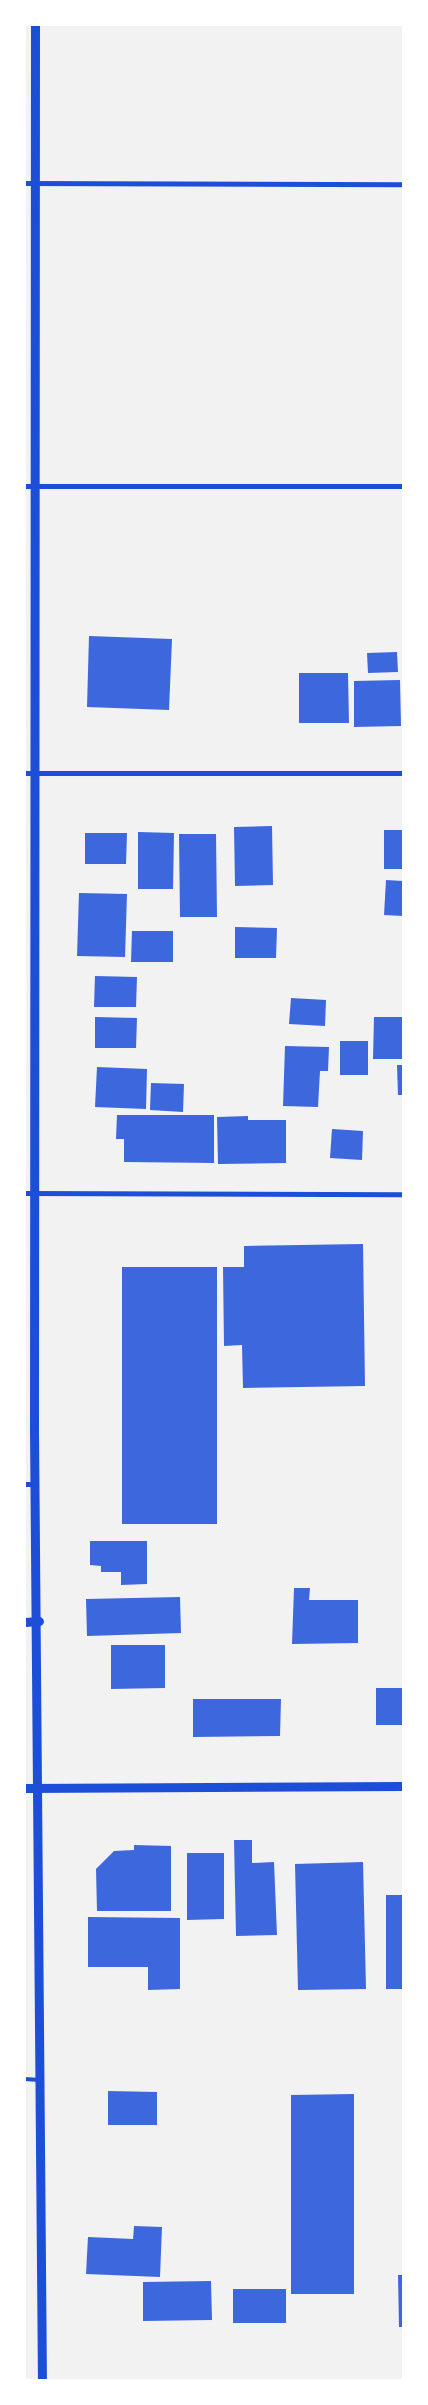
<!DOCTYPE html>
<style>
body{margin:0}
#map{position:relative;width:428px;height:2405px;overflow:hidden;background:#f2f2f2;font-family:"Source Sans 3",sans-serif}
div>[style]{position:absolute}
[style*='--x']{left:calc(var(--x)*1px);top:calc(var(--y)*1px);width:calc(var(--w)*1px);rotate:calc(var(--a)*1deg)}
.building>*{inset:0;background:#3d67dc}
.service>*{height:4px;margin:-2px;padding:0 2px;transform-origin:2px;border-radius:2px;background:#1d4ed8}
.minor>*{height:5px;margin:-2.5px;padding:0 2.5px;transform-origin:2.5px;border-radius:2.5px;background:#1d4ed8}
.tertiary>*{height:9px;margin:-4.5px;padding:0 4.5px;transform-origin:4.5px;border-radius:4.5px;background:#1d4ed8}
span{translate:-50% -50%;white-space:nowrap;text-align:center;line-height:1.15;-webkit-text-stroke:5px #fff;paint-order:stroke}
.frame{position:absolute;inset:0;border:26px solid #fff;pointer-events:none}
</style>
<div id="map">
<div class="building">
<div style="clip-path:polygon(89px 636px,172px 639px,169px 710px,87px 707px)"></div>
<div style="clip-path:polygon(397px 652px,398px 672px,368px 673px,367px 653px)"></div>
<div style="clip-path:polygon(299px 673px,348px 673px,349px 723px,299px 723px)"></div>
<div style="clip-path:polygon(400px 680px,401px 726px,354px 727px,354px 681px)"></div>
<div style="clip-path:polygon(272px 826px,273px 885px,235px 886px,234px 827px)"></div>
<div style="clip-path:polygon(384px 830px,403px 830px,403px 869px,384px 869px)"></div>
<div style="clip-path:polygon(138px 832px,174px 833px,173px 889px,138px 889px)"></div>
<div style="clip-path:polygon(85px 833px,127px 833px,126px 864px,85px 864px)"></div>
<div style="clip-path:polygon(179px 834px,216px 834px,217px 917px,180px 917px)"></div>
<div style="clip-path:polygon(386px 880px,403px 881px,403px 916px,384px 915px)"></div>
<div style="clip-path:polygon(79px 893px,127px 894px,125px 957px,77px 956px)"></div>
<div style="clip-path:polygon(235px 927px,277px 928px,276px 958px,235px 958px)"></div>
<div style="clip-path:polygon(132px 931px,173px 931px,173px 962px,131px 962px)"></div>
<div style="clip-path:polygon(95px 976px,137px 977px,136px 1007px,94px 1007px)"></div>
<div style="clip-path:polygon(291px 998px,326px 1000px,325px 1026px,289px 1024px)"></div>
<div style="clip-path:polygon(95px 1017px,137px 1018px,136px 1048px,95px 1048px)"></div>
<div style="clip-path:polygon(374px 1017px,403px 1017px,402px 1059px,373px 1059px)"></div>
<div style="clip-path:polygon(340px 1041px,368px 1041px,368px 1075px,340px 1075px)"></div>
<div style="clip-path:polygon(285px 1046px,329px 1047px,328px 1071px,320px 1071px,318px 1107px,283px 1106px)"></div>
<div style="clip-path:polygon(397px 1065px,403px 1065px,403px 1095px,398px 1095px)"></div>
<div style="clip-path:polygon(97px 1067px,147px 1069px,146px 1109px,95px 1107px)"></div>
<div style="clip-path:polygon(151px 1083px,184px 1084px,183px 1112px,150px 1110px)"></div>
<div style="clip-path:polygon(117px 1115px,214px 1115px,214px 1163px,124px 1162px,124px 1139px,116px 1139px)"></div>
<div style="clip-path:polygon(248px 1116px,248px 1120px,286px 1120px,286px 1163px,218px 1164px,217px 1117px)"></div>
<div style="clip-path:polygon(332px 1129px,363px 1131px,362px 1160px,330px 1158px)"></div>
<div style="clip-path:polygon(363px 1244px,365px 1386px,243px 1388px,242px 1345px,224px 1346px,223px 1267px,244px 1267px,244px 1246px)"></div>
<div style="clip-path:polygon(122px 1267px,217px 1267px,217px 1524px,122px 1524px)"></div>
<div style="clip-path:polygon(90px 1541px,147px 1541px,147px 1584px,121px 1585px,121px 1572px,101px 1572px,101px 1566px,90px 1565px)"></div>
<div style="clip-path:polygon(294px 1588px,310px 1588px,309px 1600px,358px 1600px,358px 1643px,292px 1644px)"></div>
<div style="clip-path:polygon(180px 1597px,181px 1633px,87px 1636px,86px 1599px)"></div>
<div style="clip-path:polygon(111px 1645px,165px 1645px,165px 1688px,111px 1689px)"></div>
<div style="clip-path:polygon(376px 1688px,403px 1688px,403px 1725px,376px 1725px)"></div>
<div style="clip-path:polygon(193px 1699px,281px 1699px,280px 1736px,193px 1737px)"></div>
<div style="clip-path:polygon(234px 1840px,252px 1840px,252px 1863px,274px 1862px,277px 1935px,236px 1936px)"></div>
<div style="clip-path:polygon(134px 1845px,171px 1846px,171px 1911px,97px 1911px,96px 1869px,114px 1851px,134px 1850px)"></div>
<div style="clip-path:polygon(187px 1853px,224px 1853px,224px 1919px,187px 1920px)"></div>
<div style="clip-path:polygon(363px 1862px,366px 1989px,298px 1990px,295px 1864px)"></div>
<div style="clip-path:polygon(386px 1895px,403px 1895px,403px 1989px,386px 1989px)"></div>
<div style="clip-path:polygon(88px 1917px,180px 1918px,180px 1989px,148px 1990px,148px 1967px,88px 1967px)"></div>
<div style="clip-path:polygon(108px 2091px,157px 2092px,157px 2125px,108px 2125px)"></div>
<div style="clip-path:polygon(354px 2094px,354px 2294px,291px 2294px,291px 2095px)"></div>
<div style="clip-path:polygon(134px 2226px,162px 2227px,160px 2277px,86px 2274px,88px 2237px,133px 2239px)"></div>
<div style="clip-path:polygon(398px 2275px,403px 2275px,403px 2327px,399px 2327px)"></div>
<div style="clip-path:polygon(211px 2281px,212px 2320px,143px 2321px,143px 2282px)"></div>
<div style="clip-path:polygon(233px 2289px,286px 2289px,286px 2323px,233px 2323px)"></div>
</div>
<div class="service">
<div style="--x:25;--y:2079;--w:15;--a:4"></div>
</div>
<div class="minor">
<div style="--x:25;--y:183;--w:378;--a:0.2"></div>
<div style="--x:25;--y:486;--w:378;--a:0"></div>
<div style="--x:25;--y:773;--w:378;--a:0"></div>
<div style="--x:25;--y:1193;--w:378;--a:0.2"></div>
<div style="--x:25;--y:1484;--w:10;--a:0"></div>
</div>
<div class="tertiary">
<div style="--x:35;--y:25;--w:1405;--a:90.04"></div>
<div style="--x:34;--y:1430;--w:950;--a:89.52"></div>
<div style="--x:25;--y:1622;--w:14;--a:-4"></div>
<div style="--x:25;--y:1788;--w:378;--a:-0.3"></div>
</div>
<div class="frame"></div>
</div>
